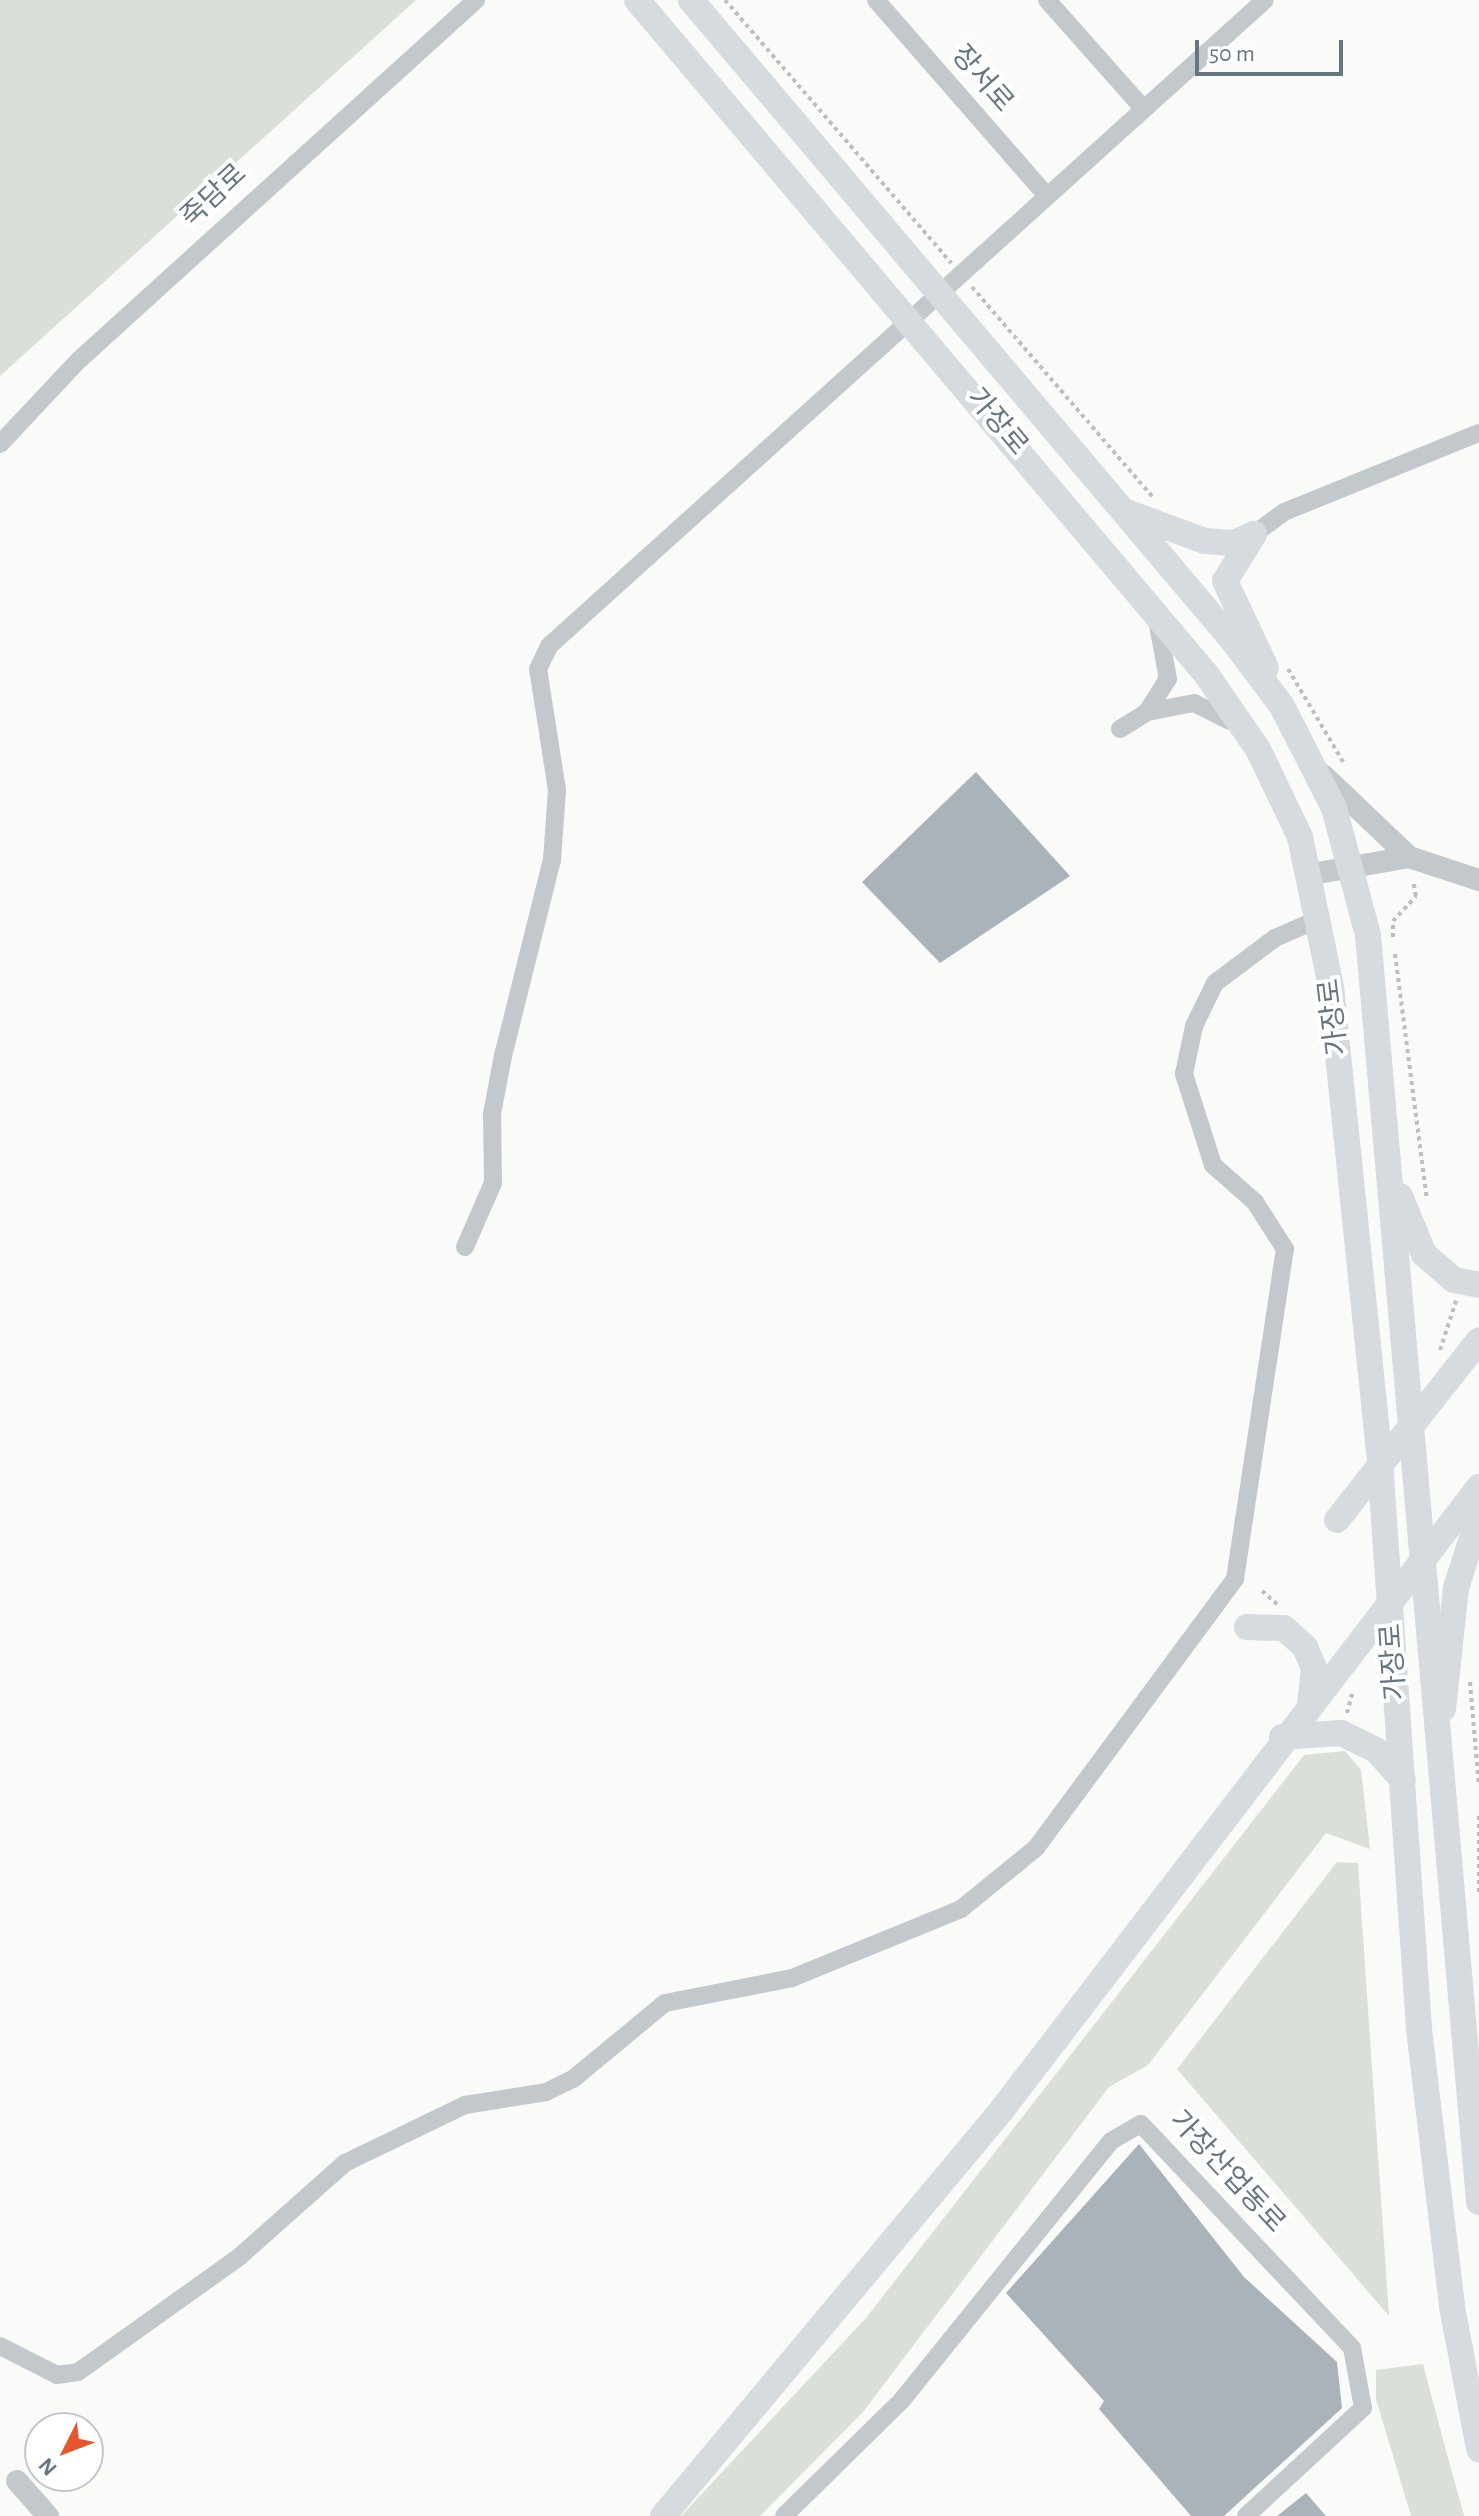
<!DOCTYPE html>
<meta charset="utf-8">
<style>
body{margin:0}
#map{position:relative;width:1479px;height:2516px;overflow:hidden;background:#fafaf8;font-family:"Alegreya Sans","Noto Sans KR",sans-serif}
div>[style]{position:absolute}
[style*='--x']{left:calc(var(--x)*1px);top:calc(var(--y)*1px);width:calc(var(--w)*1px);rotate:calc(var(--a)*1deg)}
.green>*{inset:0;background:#dadfd7}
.building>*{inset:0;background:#aab3b9}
.path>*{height:4px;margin-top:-2px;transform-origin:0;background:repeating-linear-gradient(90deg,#bbbfc2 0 4px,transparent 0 8px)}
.minor>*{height:18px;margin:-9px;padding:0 9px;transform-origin:9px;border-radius:9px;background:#c3c8cc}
.tertiary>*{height:22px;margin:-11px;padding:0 11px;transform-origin:11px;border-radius:11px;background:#c3c8cc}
.secondary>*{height:26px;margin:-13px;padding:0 13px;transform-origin:13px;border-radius:13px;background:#d6dbdf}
span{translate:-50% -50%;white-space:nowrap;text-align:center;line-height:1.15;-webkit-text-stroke:8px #fff;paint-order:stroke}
.street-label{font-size:28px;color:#657683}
.north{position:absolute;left:24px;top:2412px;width:80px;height:80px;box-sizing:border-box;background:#fff;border:2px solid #c1c8cd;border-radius:50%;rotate:228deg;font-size:22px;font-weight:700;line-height:32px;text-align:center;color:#657683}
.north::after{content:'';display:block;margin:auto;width:28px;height:36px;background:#e4572e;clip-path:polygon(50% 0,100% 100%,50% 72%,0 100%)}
.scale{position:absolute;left:1195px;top:40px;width:148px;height:36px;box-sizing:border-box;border:4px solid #657683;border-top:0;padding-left:10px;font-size:24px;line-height:28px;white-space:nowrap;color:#657683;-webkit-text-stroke:6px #fff;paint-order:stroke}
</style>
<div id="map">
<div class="green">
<div style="clip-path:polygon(0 0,416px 0,0 376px)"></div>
<div style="clip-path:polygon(1345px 1751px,1361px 1770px,1370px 1849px,1326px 1833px,1148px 2065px,1109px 2087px,863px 2412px,760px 2516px,681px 2516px,866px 2318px,1304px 1755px)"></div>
<div style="clip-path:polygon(1337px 1862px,1358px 1863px,1389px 2316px,1177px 2069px)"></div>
<div style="clip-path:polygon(1423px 2364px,1444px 2443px,1464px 2516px,1411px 2516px,1376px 2399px,1376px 2370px)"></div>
</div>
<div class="building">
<div style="clip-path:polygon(976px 772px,1070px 876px,940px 963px,862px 882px)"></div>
<div style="clip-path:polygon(1139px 2144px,1244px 2277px,1337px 2362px,1342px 2408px,1224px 2516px,1191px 2516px,1099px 2409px,1104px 2401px,1006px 2293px)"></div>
<div style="clip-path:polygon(1306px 2493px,1326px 2516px,1277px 2516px)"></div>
</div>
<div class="path">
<div style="--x:725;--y:0;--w:347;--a:49.3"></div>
<div style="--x:972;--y:287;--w:276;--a:49.3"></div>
<div style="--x:1288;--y:669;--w:112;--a:59.3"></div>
<div style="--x:1393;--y:937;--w:16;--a:-90"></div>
<div style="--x:1393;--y:921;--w:34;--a:-47"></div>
<div style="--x:1416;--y:896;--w:16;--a:-101"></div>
<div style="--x:1395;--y:954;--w:247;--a:82.6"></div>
<div style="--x:1440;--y:1350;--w:52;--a:-71.9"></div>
<div style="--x:1262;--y:1591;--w:20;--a:41"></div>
<div style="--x:1470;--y:1682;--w:104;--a:85.1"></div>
<div style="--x:1347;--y:1713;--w:23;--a:-75"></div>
<div style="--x:1479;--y:1816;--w:80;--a:90"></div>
</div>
<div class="minor">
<div style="--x:876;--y:0;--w:257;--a:48.9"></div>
<div style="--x:1047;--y:0;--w:143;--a:48.4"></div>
<div style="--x:0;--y:444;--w:115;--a:-46.8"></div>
<div style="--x:79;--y:360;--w:536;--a:-42.2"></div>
<div style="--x:1254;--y:534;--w:37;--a:-36"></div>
<div style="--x:1284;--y:512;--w:210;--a:-22.1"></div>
<div style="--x:1147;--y:712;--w:48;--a:-10.8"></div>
<div style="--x:1194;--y:703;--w:40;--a:26.6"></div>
<div style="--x:1120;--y:729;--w:32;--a:-32"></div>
<div style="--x:1147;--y:712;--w:39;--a:-58"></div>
<div style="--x:1168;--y:679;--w:55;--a:-100.5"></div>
<div style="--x:465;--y:1247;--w:70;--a:-66.4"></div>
<div style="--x:493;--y:1183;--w:69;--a:-90.8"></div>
<div style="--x:492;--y:1114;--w:59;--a:-79.3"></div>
<div style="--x:503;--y:1056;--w:202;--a:-76"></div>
<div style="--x:552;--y:860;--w:70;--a:-85.9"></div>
<div style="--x:557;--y:790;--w:122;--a:-98.9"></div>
<div style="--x:538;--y:669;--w:25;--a:-64"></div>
<div style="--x:549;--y:646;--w:964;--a:-42.06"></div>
<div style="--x:0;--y:2346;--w:64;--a:27"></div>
<div style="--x:57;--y:2375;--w:21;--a:-8"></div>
<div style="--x:78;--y:2372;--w:196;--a:-35.5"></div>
<div style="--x:238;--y:2258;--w:143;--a:-41.6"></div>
<div style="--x:345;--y:2163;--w:133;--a:-25.8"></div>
<div style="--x:465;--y:2105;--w:82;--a:-9.1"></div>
<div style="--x:546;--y:2092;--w:30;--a:-26"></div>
<div style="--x:573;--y:2079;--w:119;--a:-39.6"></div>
<div style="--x:665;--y:2003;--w:129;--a:-11.1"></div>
<div style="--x:792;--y:1978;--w:183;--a:-22.2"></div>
<div style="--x:961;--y:1909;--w:97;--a:-39.1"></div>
<div style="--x:1036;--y:1848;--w:335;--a:-53.5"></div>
<div style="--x:1235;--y:1579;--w:334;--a:-81.4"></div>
<div style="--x:1285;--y:1249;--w:56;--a:-122.6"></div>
<div style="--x:1255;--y:1202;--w:56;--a:-138.6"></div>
<div style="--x:1213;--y:1165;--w:96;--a:-107.7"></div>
<div style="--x:1184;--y:1074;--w:49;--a:-78.2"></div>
<div style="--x:1194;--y:1026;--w:48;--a:-64"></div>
<div style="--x:1215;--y:983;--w:75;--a:-36.9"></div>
<div style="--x:1275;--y:938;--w:50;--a:-23.5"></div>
<div style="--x:784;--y:2516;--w:165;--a:-44.5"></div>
<div style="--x:902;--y:2400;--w:333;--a:-51.1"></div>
<div style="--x:1111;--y:2141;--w:34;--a:-30"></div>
<div style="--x:1141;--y:2124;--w:308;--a:46.7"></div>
<div style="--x:1352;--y:2348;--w:61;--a:79.6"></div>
<div style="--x:1363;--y:2408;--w:159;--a:137.3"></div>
</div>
<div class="tertiary">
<div style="--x:1323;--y:775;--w:119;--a:43.6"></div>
<div style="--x:1312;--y:874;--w:98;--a:-9.9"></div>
<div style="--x:1409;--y:857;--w:74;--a:18.2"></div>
<div style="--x:17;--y:2481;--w:47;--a:48.5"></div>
</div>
<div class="secondary">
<div style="--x:637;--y:0;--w:882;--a:49.83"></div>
<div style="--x:1206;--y:674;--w:91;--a:55.3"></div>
<div style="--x:1258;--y:749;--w:98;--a:64.5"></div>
<div style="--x:1300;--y:837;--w:153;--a:78.3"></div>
<div style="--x:1331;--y:987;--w:477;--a:84.1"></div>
<div style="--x:1380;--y:1461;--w:569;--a:86.07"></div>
<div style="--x:1419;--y:2029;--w:280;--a:83.2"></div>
<div style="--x:1452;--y:2307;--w:145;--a:79.2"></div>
<div style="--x:691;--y:0;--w:839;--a:49.78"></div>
<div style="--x:1233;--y:641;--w:81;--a:53"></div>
<div style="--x:1282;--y:706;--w:114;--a:63"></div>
<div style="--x:1334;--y:808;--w:131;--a:75"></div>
<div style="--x:1368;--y:935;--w:1272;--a:84.99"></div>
<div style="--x:1129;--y:513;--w:81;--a:20.2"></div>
<div style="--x:1205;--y:541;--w:29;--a:4"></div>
<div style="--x:1234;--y:543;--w:22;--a:-24"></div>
<div style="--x:1254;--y:534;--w:55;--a:121.7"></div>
<div style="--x:1225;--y:581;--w:96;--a:64.8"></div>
<div style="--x:1400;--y:1196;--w:63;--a:67.5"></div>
<div style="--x:1424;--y:1254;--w:40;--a:41"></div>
<div style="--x:1454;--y:1280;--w:25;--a:11"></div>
<div style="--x:1337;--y:1520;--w:229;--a:-51.7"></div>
<div style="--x:1247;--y:1627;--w:37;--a:2"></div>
<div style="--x:1284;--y:1628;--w:28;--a:42"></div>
<div style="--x:1305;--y:1647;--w:23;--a:67"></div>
<div style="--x:1314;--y:1668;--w:36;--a:96"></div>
<div style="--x:1443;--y:1709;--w:122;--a:-83.9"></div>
<div style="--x:1456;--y:1588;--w:76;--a:-72.3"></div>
<div style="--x:1282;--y:1737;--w:59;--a:-3.9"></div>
<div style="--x:1341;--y:1733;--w:39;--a:26"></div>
<div style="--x:1376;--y:1750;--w:40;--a:48"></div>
<div style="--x:663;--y:2516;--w:528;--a:-50.15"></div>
<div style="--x:1001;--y:2111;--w:786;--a:-52.55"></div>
</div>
<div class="street-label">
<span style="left:982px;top:79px;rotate:49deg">장서로</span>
<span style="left:214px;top:196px;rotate:-43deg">죽담로</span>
<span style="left:997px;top:422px;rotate:50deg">가장로</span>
<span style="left:1334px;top:1017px;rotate:-97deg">가장로</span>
<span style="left:1394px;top:1662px;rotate:-94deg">가장로</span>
<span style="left:1227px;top:2172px;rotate:47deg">가장산업동로</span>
</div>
<div class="north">N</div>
<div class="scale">50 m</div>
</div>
